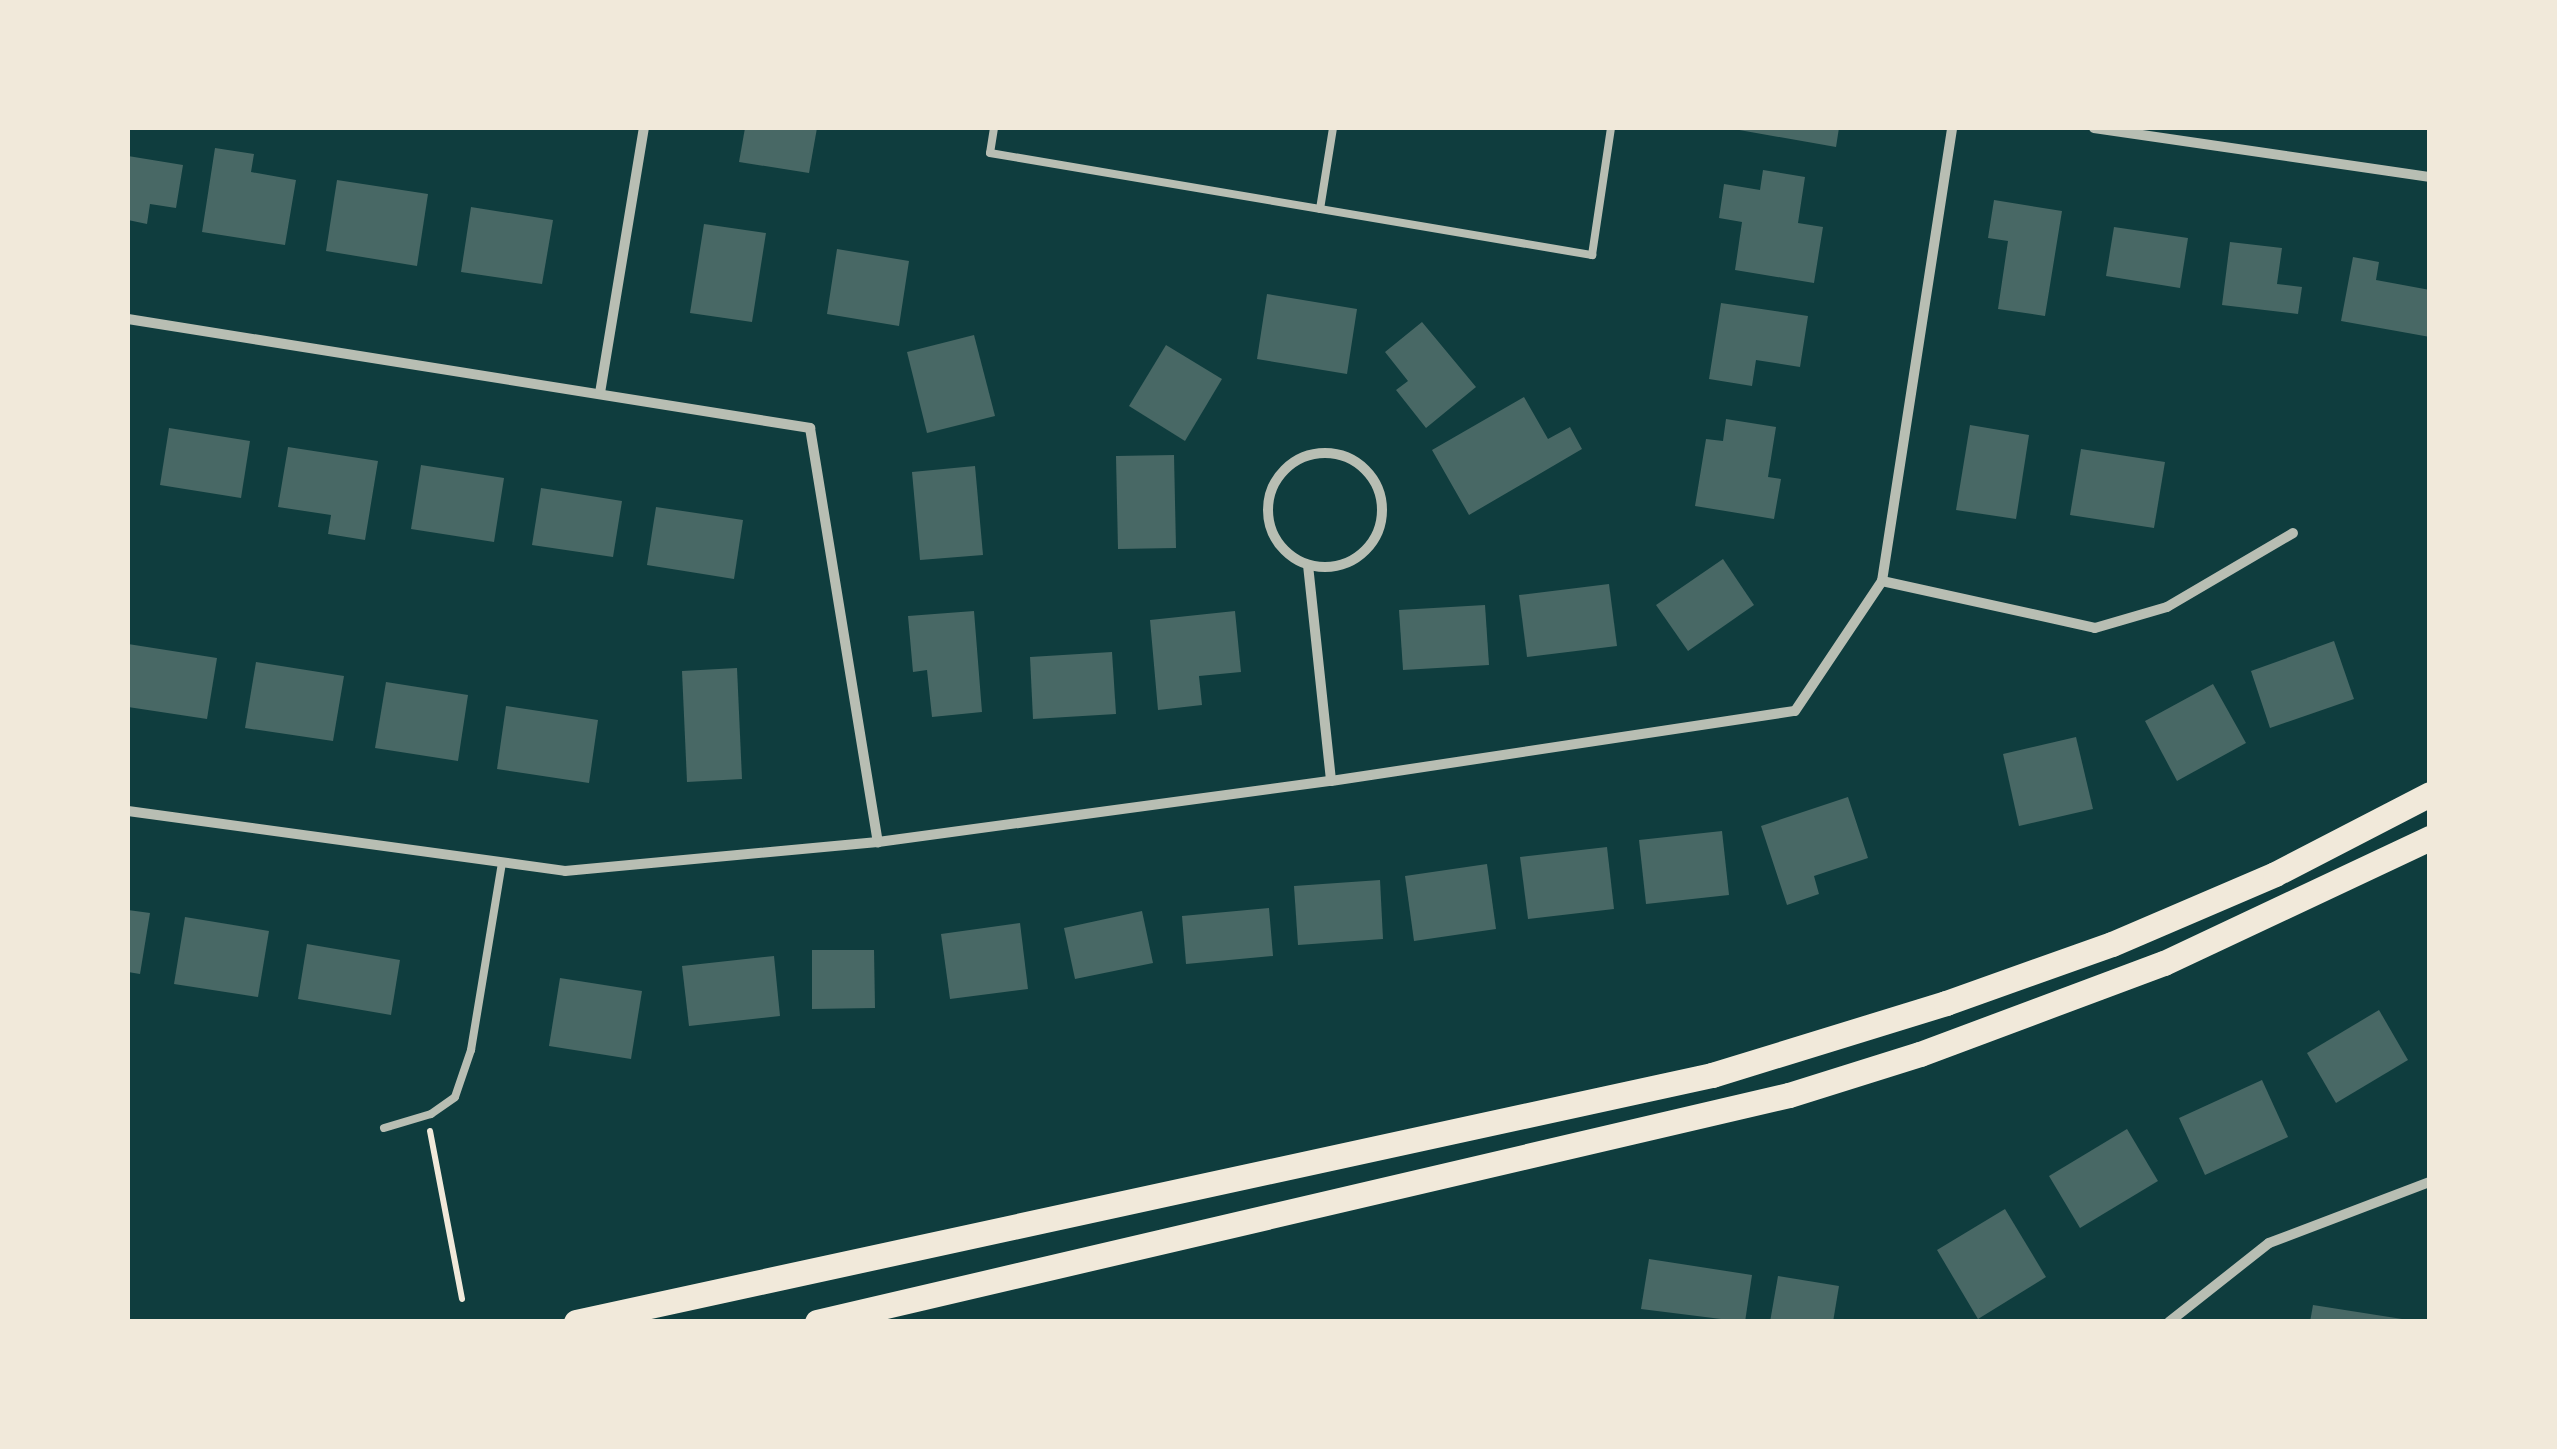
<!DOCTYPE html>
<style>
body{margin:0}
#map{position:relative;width:2557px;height:1449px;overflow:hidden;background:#0f3d3e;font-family:Merriweather,serif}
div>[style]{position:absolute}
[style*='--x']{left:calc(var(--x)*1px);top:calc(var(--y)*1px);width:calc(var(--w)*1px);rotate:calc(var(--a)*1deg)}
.building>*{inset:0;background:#486865}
.path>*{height:6px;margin:-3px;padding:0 3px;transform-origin:3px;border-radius:3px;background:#f1e9da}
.service>*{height:8px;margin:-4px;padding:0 4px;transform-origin:4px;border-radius:4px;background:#b8beb3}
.minor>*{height:10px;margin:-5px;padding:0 5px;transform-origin:5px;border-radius:5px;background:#b8beb3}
.minor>.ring{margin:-5px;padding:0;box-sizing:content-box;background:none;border:10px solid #b8beb3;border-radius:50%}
.primary>*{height:25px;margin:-12.5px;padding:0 12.5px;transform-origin:12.5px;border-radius:12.5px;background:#f1e9da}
span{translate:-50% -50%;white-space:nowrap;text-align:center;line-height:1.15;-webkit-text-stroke:9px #f1e9da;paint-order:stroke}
.frame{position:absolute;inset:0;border:130px solid #f1e9da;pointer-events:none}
</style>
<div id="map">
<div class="building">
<div style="clip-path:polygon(745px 128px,817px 128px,809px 173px,739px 162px)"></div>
<div style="clip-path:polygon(1728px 128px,1839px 128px,1836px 147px)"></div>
<div style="clip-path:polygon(215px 148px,254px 154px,251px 172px,296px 180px,285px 245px,202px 232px)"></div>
<div style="clip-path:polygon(128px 156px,183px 165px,176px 208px,150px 204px,147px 224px,128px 220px)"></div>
<div style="clip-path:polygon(1763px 170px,1805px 177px,1798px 223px,1823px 227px,1814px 283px,1735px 270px,1742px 222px,1719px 218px,1724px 184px,1760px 190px)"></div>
<div style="clip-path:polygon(337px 180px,428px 194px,417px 266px,326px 251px)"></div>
<div style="clip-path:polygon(1994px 200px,2062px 211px,2045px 316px,1998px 309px,2008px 241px,1988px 238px)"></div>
<div style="clip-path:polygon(471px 207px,553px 220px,542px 284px,461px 272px)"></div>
<div style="clip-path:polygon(704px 224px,766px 233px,752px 322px,690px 313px)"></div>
<div style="clip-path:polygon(2114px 227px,2188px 238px,2180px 288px,2106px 276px)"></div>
<div style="clip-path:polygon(2230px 242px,2282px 248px,2277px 284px,2302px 287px,2298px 314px,2222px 305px)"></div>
<div style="clip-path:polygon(837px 249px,909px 261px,899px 326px,827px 314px)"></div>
<div style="clip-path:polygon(2353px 257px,2379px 262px,2376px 280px,2430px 290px,2430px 337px,2341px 321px)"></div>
<div style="clip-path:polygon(1267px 294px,1357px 309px,1347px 374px,1257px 359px)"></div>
<div style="clip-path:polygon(1721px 303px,1808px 316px,1800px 367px,1756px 360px,1752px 386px,1709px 379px)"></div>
<div style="clip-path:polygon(1422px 322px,1476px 387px,1426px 428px,1396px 390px,1408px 381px,1385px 352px)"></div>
<div style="clip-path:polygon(974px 335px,995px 416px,927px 433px,907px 352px)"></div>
<div style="clip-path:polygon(1166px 345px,1222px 379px,1185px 441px,1129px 406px)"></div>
<div style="clip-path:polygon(1524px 397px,1548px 439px,1570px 427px,1582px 449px,1469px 515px,1432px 450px)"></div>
<div style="clip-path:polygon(1726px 419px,1776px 427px,1768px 477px,1781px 479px,1774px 519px,1695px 506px,1706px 439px,1723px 441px)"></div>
<div style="clip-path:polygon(1970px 425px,2029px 435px,2016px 519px,1956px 510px)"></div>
<div style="clip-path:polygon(169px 428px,250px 441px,241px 498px,160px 485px)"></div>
<div style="clip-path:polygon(288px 447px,378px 461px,365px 540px,328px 534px,331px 515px,278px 507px)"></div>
<div style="clip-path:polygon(2081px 449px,2165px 462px,2154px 528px,2070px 515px)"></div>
<div style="clip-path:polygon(1174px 455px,1176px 548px,1118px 549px,1116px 456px)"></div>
<div style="clip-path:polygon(421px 465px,504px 478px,494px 542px,411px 529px)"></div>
<div style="clip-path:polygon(975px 466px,983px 555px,920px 560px,912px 472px)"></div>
<div style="clip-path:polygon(541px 488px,622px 501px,613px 557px,532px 545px)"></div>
<div style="clip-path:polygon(656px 507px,743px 520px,734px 579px,647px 565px)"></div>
<div style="clip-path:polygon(1723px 559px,1754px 605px,1688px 651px,1656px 605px)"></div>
<div style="clip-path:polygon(1609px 584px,1617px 646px,1527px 657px,1519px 595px)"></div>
<div style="clip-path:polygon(1485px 605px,1489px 665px,1403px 670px,1399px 610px)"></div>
<div style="clip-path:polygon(974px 611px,982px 712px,932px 717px,927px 670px,913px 672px,908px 616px)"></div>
<div style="clip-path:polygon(1235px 611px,1241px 672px,1199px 676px,1202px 705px,1158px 710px,1150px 620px)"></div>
<div style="clip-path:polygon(2334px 641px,2354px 699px,2270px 728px,2251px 671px)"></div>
<div style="clip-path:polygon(128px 644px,217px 658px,207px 719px,128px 707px)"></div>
<div style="clip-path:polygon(1112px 652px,1116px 714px,1033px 719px,1030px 657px)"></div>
<div style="clip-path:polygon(256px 662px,344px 676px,333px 741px,245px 728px)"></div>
<div style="clip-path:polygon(737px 668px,742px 779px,687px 782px,682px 671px)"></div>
<div style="clip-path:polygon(386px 682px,468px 695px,458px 761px,375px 748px)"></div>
<div style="clip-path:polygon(2213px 684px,2246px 743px,2177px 781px,2145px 721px)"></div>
<div style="clip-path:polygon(506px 706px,598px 720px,589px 783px,497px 769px)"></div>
<div style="clip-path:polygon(2076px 737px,2093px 809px,2019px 826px,2003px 754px)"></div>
<div style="clip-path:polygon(1848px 797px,1868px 858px,1814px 876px,1819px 894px,1787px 905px,1761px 826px)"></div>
<div style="clip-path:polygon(1722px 831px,1729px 895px,1646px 904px,1639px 840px)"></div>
<div style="clip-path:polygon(1607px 847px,1614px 909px,1528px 919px,1520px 857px)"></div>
<div style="clip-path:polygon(1487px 864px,1496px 929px,1414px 941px,1405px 876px)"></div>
<div style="clip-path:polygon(1380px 880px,1383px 939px,1298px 945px,1294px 886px)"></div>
<div style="clip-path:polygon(1269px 908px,1273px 956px,1186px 964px,1182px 916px)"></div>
<div style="clip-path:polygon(128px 910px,150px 913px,140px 974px,128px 972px)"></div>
<div style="clip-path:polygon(1142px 911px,1153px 963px,1075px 979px,1064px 928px)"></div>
<div style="clip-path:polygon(185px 917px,269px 931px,258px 997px,174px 984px)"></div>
<div style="clip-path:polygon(1020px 923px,1028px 989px,950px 999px,941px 934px)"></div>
<div style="clip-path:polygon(307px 944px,400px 960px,391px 1015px,298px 999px)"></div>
<div style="clip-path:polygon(812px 950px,874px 950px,875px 1008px,812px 1009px)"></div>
<div style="clip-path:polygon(774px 956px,780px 1016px,689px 1026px,682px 966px)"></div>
<div style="clip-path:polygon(560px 978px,642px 991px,631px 1059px,549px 1046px)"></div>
<div style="clip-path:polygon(2379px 1010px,2408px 1060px,2336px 1103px,2307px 1053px)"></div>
<div style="clip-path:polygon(2262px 1080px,2288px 1137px,2205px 1175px,2179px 1118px)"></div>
<div style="clip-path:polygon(2127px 1129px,2158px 1181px,2080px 1228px,2049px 1176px)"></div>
<div style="clip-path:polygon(2005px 1209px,2046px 1277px,1978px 1319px,1937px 1250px)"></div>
<div style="clip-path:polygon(1649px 1259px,1752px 1275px,1745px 1322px,1641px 1309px)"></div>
<div style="clip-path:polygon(1778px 1276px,1839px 1286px,1833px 1322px,1770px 1322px)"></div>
<div style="clip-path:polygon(2313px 1305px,2402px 1319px,2402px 1322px,2310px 1322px)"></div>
</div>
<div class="path">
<div style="--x:430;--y:1131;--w:171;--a:79.2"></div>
</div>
<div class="service">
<div style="--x:994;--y:128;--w:25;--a:99"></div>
<div style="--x:990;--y:153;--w:611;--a:9.62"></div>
<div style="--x:1592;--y:255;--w:128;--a:-81.5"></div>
<div style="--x:1320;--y:209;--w:82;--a:-80.9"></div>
<div style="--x:384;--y:1128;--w:49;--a:-16.6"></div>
<div style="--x:431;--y:1114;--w:29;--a:-35"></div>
<div style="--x:455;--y:1097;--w:50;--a:-71.2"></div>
<div style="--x:471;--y:1050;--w:190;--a:-80.6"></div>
</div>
<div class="minor">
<div style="--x:2094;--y:128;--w:340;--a:8.3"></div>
<div style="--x:128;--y:319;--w:691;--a:9.08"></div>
<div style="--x:810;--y:428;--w:420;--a:80.7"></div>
<div style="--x:600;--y:393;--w:269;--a:-80.6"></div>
<div class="ring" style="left:1268px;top:453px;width:104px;height:104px"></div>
<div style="--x:1308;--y:565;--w:217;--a:83.9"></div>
<div style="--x:1882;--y:581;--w:218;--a:12.4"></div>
<div style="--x:2095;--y:628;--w:75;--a:-16.3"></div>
<div style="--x:2167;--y:607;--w:146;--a:-30.4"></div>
<div style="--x:128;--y:811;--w:441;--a:7.8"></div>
<div style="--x:565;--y:871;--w:314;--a:-5.3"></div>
<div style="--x:878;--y:842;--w:457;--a:-7.7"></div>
<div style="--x:1331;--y:781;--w:469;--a:-8.6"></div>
<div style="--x:1795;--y:711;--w:156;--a:-56.2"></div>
<div style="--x:1882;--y:581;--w:458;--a:-81.2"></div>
<div style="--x:2169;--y:1322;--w:127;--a:-38.3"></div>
<div style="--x:2269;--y:1243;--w:172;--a:-20.8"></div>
</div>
<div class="primary">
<div style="--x:576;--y:1322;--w:1163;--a:-12.27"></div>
<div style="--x:1712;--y:1075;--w:245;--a:-17.1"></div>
<div style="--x:1946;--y:1003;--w:176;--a:-19.6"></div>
<div style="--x:2112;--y:944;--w:177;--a:-23.2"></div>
<div style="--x:2275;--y:874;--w:174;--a:-27.3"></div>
<div style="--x:817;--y:1322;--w:998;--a:-13.15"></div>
<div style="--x:1789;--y:1095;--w:137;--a:-17.4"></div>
<div style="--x:1920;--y:1054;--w:260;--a:-20.5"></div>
<div style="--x:2164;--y:963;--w:294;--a:-25.2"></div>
</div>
<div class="frame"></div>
</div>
